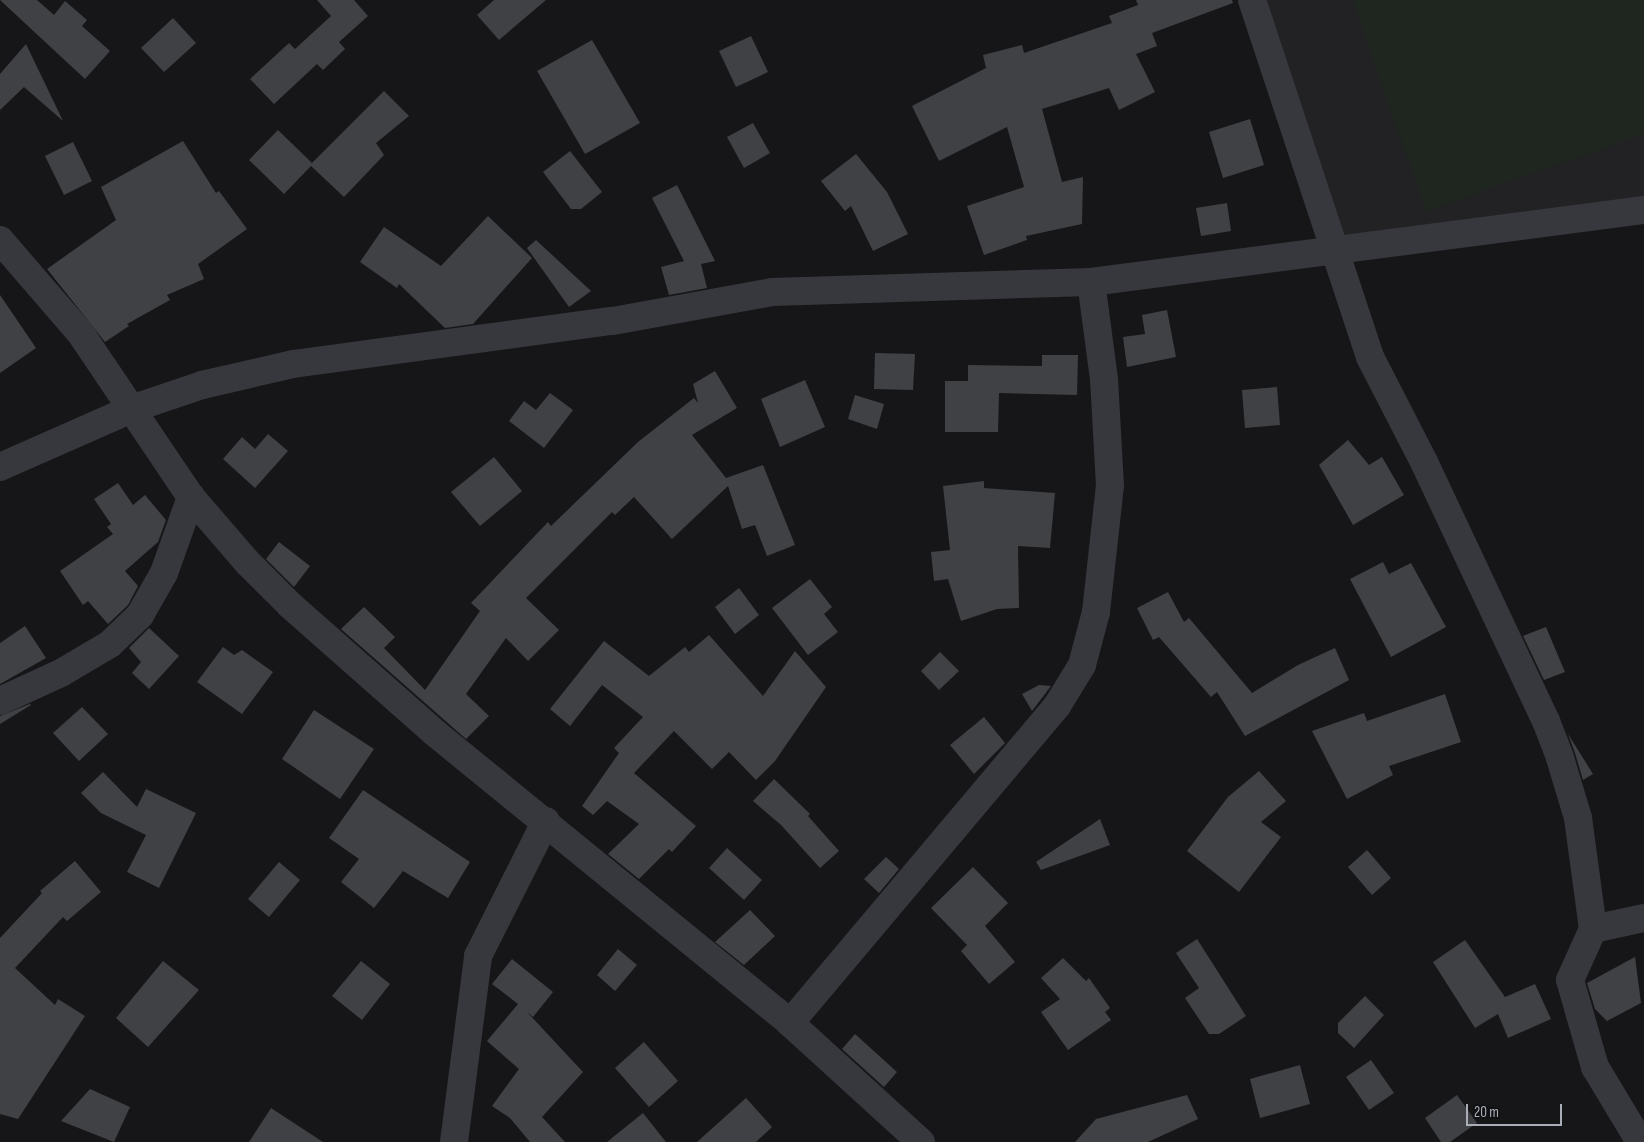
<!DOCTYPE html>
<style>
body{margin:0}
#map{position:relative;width:1644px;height:1142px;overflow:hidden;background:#161618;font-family:"Sofia Sans Condensed",sans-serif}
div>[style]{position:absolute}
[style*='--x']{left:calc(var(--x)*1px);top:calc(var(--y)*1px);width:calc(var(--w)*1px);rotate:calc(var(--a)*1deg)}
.built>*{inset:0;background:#222225}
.green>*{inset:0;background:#1e261f}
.building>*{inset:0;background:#404145}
.minor>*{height:28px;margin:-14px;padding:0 14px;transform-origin:14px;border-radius:14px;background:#37383d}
span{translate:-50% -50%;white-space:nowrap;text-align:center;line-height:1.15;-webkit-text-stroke:5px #111113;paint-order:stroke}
.scale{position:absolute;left:1466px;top:1104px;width:96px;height:22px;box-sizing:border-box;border:2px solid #a8adb8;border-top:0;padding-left:6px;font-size:15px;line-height:18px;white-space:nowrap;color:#a8adb8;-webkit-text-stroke:4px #111113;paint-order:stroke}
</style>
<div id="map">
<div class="built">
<div style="clip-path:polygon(1250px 0,1644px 0,1644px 210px,1333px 252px)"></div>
</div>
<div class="green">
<div style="clip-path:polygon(1352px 0,1644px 0,1644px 134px,1426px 211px)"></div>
</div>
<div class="building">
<div style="clip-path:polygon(0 0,37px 0,54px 15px,65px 1px,87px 20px,82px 26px,110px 51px,85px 79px)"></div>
<div style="clip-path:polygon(317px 0,354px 0,368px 16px,339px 42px,345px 49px,323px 70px,317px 64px,274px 104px,250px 79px,289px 43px,295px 49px,331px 16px)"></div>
<div style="clip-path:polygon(494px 0,546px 0,499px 40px,477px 15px)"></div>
<div style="clip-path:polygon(1136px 0,1232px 0,1233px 3px,1152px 33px,1157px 46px,1136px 54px,1155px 92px,1119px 110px,1109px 88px,1042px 109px,1062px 182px,1083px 177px,1082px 224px,1026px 236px,1027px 240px,984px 255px,967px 206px,1024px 187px,1007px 127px,939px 161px,912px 106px,986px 68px,983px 55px,1022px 45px,1024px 53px,1112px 23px,1109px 16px,1138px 5px)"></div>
<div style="clip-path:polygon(173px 18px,196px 43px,164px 72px,141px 48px)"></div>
<div style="clip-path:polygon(751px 36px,768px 72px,736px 87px,719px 51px)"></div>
<div style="clip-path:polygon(592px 40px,640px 123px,585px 154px,537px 71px)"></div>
<div style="clip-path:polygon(26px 44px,63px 121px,24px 87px,0 110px,0 74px)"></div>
<div style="clip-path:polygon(384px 91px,409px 116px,376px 143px,384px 155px,344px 197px,311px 166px,284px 194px,249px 160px,278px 130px,312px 163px)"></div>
<div style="clip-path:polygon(1250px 119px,1264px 165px,1223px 178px,1209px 132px)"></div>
<div style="clip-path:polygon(753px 123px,770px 153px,744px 168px,727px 137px)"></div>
<div style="clip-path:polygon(183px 141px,216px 193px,219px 191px,247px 229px,198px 264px,204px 279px,167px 295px,170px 300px,127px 324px,129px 326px,105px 342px,47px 269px,116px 220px,101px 187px)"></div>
<div style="clip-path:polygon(73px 142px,92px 181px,64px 195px,45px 156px)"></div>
<div style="clip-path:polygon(570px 151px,602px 192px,581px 209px,571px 209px,543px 172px)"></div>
<div style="clip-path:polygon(856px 154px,887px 192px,908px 234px,873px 251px,851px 206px,845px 211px,821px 181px)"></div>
<div style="clip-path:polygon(677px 185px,715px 261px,701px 264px,707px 288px,669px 295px,661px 267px,684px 261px,652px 198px)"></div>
<div style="clip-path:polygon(1227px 203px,1231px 231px,1201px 236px,1196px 208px)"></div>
<div style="clip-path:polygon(488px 216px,532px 258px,473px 324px,445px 328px,399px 284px,397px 288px,360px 262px,384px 227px,441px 266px)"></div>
<div style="clip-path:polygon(536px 240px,591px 291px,569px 307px,527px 248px)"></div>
<div style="clip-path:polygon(0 295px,36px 348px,0 373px)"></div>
<div style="clip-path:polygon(1167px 310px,1176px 357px,1127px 367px,1123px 337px,1145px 334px,1142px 315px)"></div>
<div style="clip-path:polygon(875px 353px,915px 354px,913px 390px,874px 389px)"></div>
<div style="clip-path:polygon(1042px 355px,1078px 355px,1077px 395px,999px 393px,998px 432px,945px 432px,945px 381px,968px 381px,968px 365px,1042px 366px)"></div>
<div style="clip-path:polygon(715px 371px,737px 408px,692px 435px,726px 478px,763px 465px,795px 545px,767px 556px,755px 525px,742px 529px,728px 486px,672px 539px,634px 497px,615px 515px,612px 512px,526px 598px,559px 630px,528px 661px,506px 638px,466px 694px,489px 716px,466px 739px,341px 629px,364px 607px,395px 637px,384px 648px,425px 690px,480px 611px,471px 603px,548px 522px,551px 526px,638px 442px,694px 398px,698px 403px,693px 384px)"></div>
<div style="clip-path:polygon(805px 380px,825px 427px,780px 447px,761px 399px)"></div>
<div style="clip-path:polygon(1277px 387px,1280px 425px,1245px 428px,1242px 390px)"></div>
<div style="clip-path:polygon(550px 393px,573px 410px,544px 448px,509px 421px,524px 401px,536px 410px)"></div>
<div style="clip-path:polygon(855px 395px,884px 404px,877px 429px,848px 419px)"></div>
<div style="clip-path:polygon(268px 434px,288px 451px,255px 488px,223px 459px,242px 437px,255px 449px)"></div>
<div style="clip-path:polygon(1348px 440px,1369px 465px,1382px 457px,1404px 495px,1353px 525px,1319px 465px)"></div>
<div style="clip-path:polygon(494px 457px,522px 491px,480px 526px,451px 492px)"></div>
<div style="clip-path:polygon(984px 481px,984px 488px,1055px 493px,1050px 548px,1018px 546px,1019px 608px,997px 609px,961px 621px,948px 579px,934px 581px,931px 552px,950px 550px,943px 486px)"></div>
<div style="clip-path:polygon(118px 483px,133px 505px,145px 495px,166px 520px,158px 542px,125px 571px,138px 586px,128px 605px,108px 624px,88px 601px,83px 605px,60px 571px,113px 534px,107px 527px,111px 524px,94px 499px)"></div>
<div style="clip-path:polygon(279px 542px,310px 566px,294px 587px,266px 559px)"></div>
<div style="clip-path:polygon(1383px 562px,1389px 574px,1411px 563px,1446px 627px,1391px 657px,1350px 579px)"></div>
<div style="clip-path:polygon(810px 579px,832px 607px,824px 614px,838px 632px,808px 655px,772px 608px)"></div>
<div style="clip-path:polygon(739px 588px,759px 615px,735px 634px,715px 607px)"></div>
<div style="clip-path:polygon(1168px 592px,1184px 622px,1189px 618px,1252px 693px,1298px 665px,1335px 648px,1349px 680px,1245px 736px,1217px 692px,1211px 697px,1159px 637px,1153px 640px,1137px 608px)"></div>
<div style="clip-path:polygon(25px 626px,46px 658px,0 684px,0 643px)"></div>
<div style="clip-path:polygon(1546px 627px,1565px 672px,1544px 680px,1523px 636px)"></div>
<div style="clip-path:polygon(149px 628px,179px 656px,149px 689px,132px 673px,141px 662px,129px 648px)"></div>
<div style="clip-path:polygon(709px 635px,763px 696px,795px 651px,826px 687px,775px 761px,756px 780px,729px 752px,712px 769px,674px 731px,634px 773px,696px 826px,672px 852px,669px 849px,639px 879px,608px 854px,639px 824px,607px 801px,593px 815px,582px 806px,619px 753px,614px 748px,643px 717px,602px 685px,570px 726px,550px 709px,604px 641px,649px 676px,685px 647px,689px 652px)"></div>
<div style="clip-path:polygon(223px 647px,234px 655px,242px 650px,273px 672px,242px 714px,197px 682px)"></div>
<div style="clip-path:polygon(940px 652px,959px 671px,939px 690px,921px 671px)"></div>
<div style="clip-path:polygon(1039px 685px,1051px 686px,1032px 711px,1022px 694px)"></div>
<div style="clip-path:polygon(1445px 694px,1461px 742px,1389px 766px,1393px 775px,1347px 799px,1312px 731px,1364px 713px,1367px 721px)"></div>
<div style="clip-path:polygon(30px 704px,31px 705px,0 724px,0 716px)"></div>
<div style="clip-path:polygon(82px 707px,108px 734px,79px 761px,53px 733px)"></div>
<div style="clip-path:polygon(314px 710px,374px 749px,340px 799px,282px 759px)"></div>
<div style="clip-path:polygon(984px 717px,1005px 743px,974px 774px,950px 745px)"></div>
<div style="clip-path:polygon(1568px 734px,1593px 774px,1583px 780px,1575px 753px)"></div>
<div style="clip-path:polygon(1259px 771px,1286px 801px,1261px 822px,1281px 837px,1239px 892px,1187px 851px,1228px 797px)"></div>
<div style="clip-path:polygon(103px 772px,137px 807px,146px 789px,196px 813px,159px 888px,127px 872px,146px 835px,101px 813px,81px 793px)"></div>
<div style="clip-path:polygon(774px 779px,810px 814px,808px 816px,839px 851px,820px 868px,781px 825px,753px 801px)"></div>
<div style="clip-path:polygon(363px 790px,470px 862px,448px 898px,403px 871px,374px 908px,341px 882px,359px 859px,329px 838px)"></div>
<div style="clip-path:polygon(1100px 819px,1110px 845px,1041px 870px,1036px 862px)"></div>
<div style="clip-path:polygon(727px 848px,762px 880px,744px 900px,709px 868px)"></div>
<div style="clip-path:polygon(1367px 850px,1391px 878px,1372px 895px,1348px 867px)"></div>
<div style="clip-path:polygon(886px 857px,899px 869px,879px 893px,864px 879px)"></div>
<div style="clip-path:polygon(75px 861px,101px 892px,67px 921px,63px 917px,15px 968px,55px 1005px,58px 999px,85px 1016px,18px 1119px,0 1114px,0 938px,42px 893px,40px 891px)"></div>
<div style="clip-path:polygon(279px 862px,300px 880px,269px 917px,248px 899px)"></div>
<div style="clip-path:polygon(973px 867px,1008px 903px,985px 926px,1015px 962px,989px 984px,961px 951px,967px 945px,931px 908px)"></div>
<div style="clip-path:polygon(750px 910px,775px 936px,744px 965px,715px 942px)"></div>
<div style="clip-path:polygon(1197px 939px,1246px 1016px,1219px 1034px,1209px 1034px,1185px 998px,1199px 988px,1176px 953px)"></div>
<div style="clip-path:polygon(1465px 940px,1505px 997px,1535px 984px,1551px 1019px,1508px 1038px,1498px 1014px,1475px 1028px,1433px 962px)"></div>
<div style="clip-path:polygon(618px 949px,637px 965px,615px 991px,597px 975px)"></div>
<div style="clip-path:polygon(1635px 957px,1641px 1003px,1607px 1021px,1595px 1009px,1587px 983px)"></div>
<div style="clip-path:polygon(1063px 958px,1086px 981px,1089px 978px,1110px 1008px,1105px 1012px,1111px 1020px,1068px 1050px,1041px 1012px,1060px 999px,1041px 978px)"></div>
<div style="clip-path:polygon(512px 959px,553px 992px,533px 1017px,527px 1012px,583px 1072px,542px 1117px,565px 1142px,530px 1142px,510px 1118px,492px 1106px,519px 1069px,487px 1041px,518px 1004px,492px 984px)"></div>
<div style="clip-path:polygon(163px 961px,199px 990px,148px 1047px,116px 1018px)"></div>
<div style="clip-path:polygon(361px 961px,390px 984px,362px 1020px,332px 996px)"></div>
<div style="clip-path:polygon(1365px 996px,1384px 1015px,1354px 1048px,1338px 1033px,1338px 1023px)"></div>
<div style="clip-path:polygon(855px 1034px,897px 1072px,884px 1087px,842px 1049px)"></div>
<div style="clip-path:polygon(644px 1042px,678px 1081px,649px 1107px,615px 1068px)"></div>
<div style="clip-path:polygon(1371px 1060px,1394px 1093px,1369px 1110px,1346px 1077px)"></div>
<div style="clip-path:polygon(1300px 1065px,1310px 1104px,1260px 1118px,1250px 1079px)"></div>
<div style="clip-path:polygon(90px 1089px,130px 1107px,114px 1142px,61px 1121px)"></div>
<div style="clip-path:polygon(1187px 1095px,1198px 1119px,1148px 1142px,1075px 1142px,1096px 1119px)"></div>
<div style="clip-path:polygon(1457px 1095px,1477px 1123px,1450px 1142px,1441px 1142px,1425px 1118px)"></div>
<div style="clip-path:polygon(746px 1098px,772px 1127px,756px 1142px,697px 1142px)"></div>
<div style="clip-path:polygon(271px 1108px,323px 1142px,249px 1142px)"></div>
<div style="clip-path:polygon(643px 1113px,666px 1142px,607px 1142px)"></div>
</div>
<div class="minor">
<div style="--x:1252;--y:0;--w:376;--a:71.7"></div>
<div style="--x:1370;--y:357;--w:118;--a:62.8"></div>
<div style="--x:1424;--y:462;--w:286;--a:64.8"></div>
<div style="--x:1546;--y:721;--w:40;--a:69"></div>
<div style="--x:1560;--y:758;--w:63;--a:73.3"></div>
<div style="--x:1578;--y:818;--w:112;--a:82.3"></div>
<div style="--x:1593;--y:929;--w:56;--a:114.3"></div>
<div style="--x:1570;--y:980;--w:91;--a:74"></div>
<div style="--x:1595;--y:1067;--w:87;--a:59"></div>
<div style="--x:0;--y:240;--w:124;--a:49.2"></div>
<div style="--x:81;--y:334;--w:197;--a:56"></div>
<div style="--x:191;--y:497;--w:87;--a:49.2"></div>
<div style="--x:248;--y:563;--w:59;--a:45"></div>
<div style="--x:290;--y:605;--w:193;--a:41.4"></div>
<div style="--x:435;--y:733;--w:458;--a:39.2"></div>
<div style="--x:790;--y:1023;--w:177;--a:42.3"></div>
<div style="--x:0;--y:467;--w:146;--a:-23.8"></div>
<div style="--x:134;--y:408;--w:72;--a:-18.7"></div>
<div style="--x:202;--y:385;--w:93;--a:-13"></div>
<div style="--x:293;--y:364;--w:323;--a:-7.7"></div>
<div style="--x:613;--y:321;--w:162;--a:-10.3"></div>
<div style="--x:772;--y:292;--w:319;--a:-1.8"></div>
<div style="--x:1091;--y:282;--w:558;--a:-7.42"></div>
<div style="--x:0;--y:701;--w:67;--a:-24.7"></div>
<div style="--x:61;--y:673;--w:57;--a:-30.6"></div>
<div style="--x:110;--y:644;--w:42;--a:-44"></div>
<div style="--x:140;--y:615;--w:48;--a:-60.3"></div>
<div style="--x:164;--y:573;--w:81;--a:-70.4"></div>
<div style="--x:1593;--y:929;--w:52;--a:-12.2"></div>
<div style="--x:790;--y:1023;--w:414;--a:-49.9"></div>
<div style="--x:1057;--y:706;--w:48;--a:-58.6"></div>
<div style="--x:1082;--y:665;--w:55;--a:-75.2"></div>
<div style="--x:1096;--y:612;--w:127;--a:-83.7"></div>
<div style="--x:1110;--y:486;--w:107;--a:-93.2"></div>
<div style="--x:1104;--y:379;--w:98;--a:-97.6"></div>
<div style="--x:454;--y:1142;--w:188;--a:-82.6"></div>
<div style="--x:478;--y:956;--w:151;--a:-63.3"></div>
</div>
<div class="scale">20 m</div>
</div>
